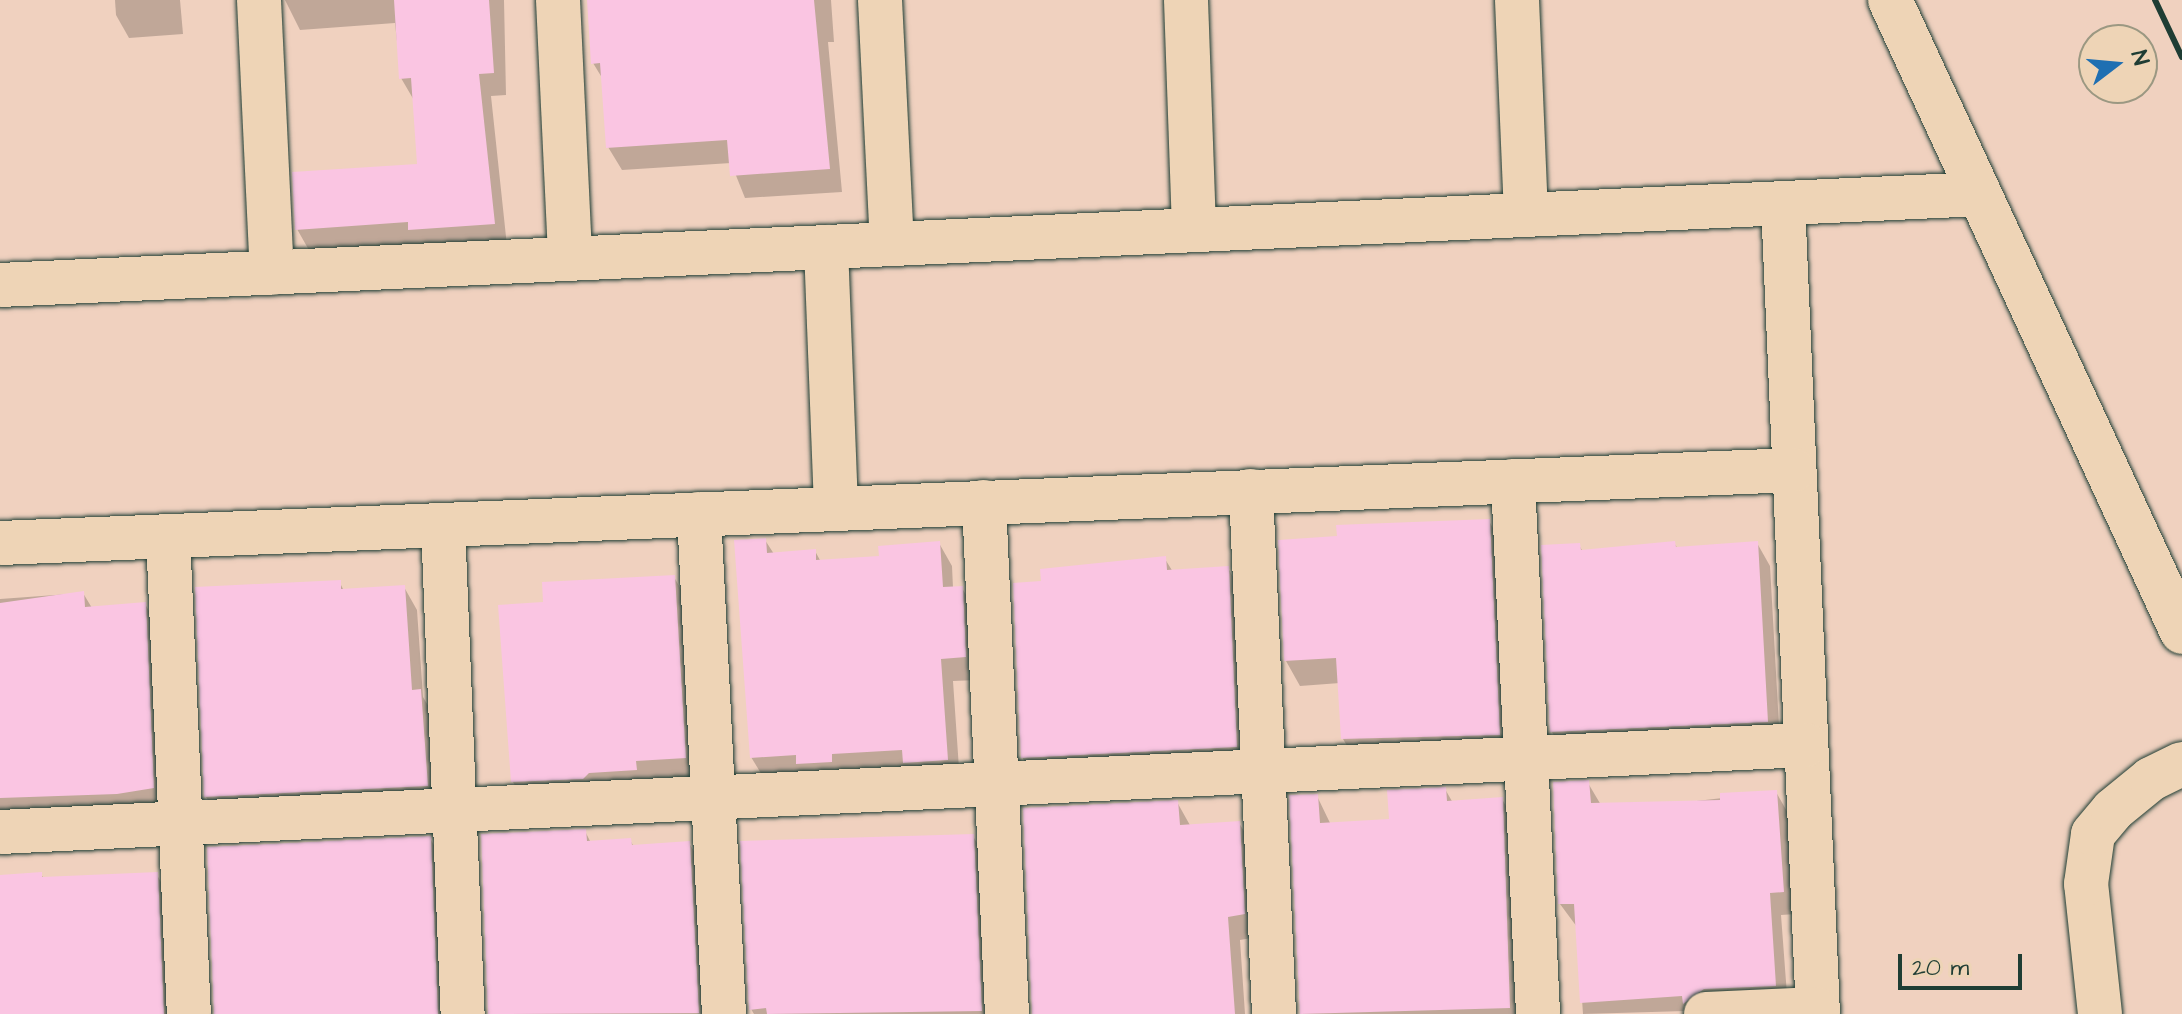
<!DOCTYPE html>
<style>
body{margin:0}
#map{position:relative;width:2182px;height:1014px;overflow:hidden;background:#f0d1bf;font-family:"Architects Daughter",sans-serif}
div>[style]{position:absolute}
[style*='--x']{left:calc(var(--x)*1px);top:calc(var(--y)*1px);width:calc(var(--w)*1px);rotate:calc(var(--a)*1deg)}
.shadow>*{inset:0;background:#0003}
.building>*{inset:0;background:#fac5e2}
.roads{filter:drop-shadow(0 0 2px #1f3d34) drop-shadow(0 0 2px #1f3d34)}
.minor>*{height:44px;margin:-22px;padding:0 22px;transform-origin:22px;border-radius:22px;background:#eed4b6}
.major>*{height:44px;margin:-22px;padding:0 22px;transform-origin:22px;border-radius:22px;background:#eed4b6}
.rail>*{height:6px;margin:-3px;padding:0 3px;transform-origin:3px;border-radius:3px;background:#1f3d34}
span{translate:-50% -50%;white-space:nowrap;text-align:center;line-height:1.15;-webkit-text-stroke:8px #eed4b6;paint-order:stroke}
.north{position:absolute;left:2078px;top:24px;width:80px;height:80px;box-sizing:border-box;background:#eed4b6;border:2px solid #9b9882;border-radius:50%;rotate:74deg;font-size:22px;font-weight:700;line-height:32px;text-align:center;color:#1f3d34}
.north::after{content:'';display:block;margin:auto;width:28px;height:36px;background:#1f6fb2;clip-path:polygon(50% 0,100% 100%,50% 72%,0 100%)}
.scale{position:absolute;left:1898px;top:954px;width:124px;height:36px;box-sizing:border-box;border:4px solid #1f3d34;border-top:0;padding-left:10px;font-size:24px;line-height:28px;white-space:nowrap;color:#1f3d34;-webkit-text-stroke:6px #eed4b6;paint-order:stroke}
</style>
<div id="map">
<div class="shadow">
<div style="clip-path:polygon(115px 0,180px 0,183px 34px,129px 38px,116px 15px)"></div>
<div style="clip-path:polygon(285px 0,504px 0,506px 95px,491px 96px,507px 246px,310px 252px,297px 229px,419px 165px,415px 102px,401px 78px,395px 23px,300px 30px)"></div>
<div style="clip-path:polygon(589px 0,831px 0,834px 42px,828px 42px,842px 192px,745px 198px,731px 163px,622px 170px,608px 147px,604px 81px,593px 63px)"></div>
<div style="clip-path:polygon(1489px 521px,1503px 546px,1513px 759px,1358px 764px,1343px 739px,1340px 683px,1300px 686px,1286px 661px,1339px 538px)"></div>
<div style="clip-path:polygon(765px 540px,774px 554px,815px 551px,821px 562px,881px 557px,939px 543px,952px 566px,953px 588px,962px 588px,975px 611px,978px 680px,953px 681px,960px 783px,765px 780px,751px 757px)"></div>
<div style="clip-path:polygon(1674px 543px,1678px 549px,1757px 543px,1770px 566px,1780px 744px,1565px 755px,1552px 732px,1579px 545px,1583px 552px)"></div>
<div style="clip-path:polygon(1165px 559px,1173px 572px,1228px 568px,1241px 591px,1249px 770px,1036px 780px,1022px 757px,1043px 583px)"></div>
<div style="clip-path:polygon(674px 577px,687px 600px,698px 780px,526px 805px,513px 782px,545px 604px)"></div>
<div style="clip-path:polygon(340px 583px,344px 591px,404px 587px,417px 610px,423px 697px,433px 714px,440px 809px,220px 819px,206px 797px)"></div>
<div style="clip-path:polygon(83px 593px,92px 608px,145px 604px,158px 627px,166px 810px,0 822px,0 599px)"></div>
<div style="clip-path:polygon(1588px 783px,1601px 805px,1640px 802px,1643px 807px,1776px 792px,1789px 815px,1796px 914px,1781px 915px,1788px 1008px,1583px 1014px,1577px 927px,1560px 904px)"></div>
<div style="clip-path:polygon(1445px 789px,1453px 803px,1502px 799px,1515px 822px,1521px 1014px,1303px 1014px,1291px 797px,1317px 796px,1331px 825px,1391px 821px)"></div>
<div style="clip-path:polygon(1177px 802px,1191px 827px,1239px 823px,1253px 846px,1257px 937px,1240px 940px,1245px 1014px,1034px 1014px)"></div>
<div style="clip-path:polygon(585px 831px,591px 843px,630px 840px,634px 847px,689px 843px,703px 866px,710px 1014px,490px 1014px,483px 836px)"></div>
<div style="clip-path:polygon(973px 836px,986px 859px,993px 1014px,754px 1014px,751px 1009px)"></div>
<div style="clip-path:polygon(430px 838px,443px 862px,449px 1014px,216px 1014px)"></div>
<div style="clip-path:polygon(41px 874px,44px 879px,157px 875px,170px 898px,175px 1014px,0 1014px,0 877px)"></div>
</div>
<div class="building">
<div style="clip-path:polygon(394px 0,489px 0,494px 73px,479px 74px,495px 224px,408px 230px,408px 222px,295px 230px,292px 172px,417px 164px,411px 78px,399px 79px)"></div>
<div style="clip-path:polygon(587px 0,814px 0,830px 169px,730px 176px,727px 140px,606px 148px,600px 63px,591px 64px)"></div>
<div style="clip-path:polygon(1490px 519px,1500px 735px,1341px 739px,1336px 658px,1284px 661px,1278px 540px,1337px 536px,1336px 525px)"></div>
<div style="clip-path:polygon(766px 538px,767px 553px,816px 549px,816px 560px,879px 556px,878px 546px,940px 541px,943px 587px,963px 586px,966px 657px,941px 659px,948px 760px,903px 763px,902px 750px,832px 754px,832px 762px,796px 764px,796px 755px,750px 758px,734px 540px)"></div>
<div style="clip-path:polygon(1675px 541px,1676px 547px,1758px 541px,1768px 722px,1550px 732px,1541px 545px,1580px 543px,1581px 550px)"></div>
<div style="clip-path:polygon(1166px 556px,1167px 570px,1229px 566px,1237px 747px,1021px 758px,1013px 583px,1041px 581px,1040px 569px)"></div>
<div style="clip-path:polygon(675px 575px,686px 758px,636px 761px,637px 770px,589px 773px,583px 779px,511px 782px,498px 605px,543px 602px,542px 582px)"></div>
<div style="clip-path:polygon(341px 580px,341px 589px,405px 585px,412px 690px,421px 689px,428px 786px,204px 797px,195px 587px)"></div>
<div style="clip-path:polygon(84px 591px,85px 607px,146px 602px,154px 788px,117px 794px,0 798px,0 603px)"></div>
<div style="clip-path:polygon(1589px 780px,1591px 803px,1720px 800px,1720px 793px,1777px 790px,1784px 892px,1770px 893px,1776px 986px,1704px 989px,1683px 1004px,1682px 996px,1580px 1003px,1574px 904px,1558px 904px,1553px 782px)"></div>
<div style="clip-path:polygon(1446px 787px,1447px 801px,1503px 797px,1510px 1008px,1300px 1014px,1289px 795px,1318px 794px,1320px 823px,1389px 819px,1387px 790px)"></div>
<div style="clip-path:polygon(1178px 800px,1180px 825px,1240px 821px,1245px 914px,1228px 917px,1235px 1014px,1032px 1014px,1023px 808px)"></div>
<div style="clip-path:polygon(586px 829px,587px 841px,631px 838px,632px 845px,690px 841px,699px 1013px,488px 1014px,481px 834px)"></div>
<div style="clip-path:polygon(974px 834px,982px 1011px,767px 1014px,766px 1008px,749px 1010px,740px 841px)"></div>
<div style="clip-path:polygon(431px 836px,438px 1014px,214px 1014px,207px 847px)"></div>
<div style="clip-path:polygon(42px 872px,42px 877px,158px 872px,164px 1014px,0 1014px,0 875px)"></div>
</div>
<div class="roads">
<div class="minor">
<div style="--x:259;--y:0;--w:273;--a:87.3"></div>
<div style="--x:558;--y:0;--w:259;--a:87.3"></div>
<div style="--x:880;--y:0;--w:244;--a:87.2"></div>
<div style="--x:1186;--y:0;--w:230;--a:88"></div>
<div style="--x:1517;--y:0;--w:215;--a:87.6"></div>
<div style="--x:1783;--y:203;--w:812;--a:87.53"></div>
<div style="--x:826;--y:247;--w:262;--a:87.8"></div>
<div style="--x:0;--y:285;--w:1981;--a:-2.63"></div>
<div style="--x:1513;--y:481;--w:534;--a:87.31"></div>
<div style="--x:1251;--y:491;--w:524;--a:87.48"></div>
<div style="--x:984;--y:502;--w:513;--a:87.43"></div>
<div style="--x:699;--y:514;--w:501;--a:87.14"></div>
<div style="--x:443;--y:525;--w:489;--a:87.7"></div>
<div style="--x:168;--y:536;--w:478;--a:87.5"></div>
<div style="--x:0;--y:543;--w:1795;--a:-2.33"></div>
<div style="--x:0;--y:832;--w:1808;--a:-2.76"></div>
<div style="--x:1706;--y:1014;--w:111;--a:-2.6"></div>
<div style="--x:2100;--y:1014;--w:131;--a:-96.1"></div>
<div style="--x:2086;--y:884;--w:50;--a:-82"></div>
<div style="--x:2093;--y:834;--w:31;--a:-50"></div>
<div style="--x:2113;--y:810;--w:49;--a:-39.2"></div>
<div style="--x:2151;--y:779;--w:34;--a:-26"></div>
</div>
<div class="major">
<div style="--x:1890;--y:0;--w:696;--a:65.2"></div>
</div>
</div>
<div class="rail">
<div style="--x:2155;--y:0;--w:63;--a:64.7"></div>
</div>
<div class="north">N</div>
<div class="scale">20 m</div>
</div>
